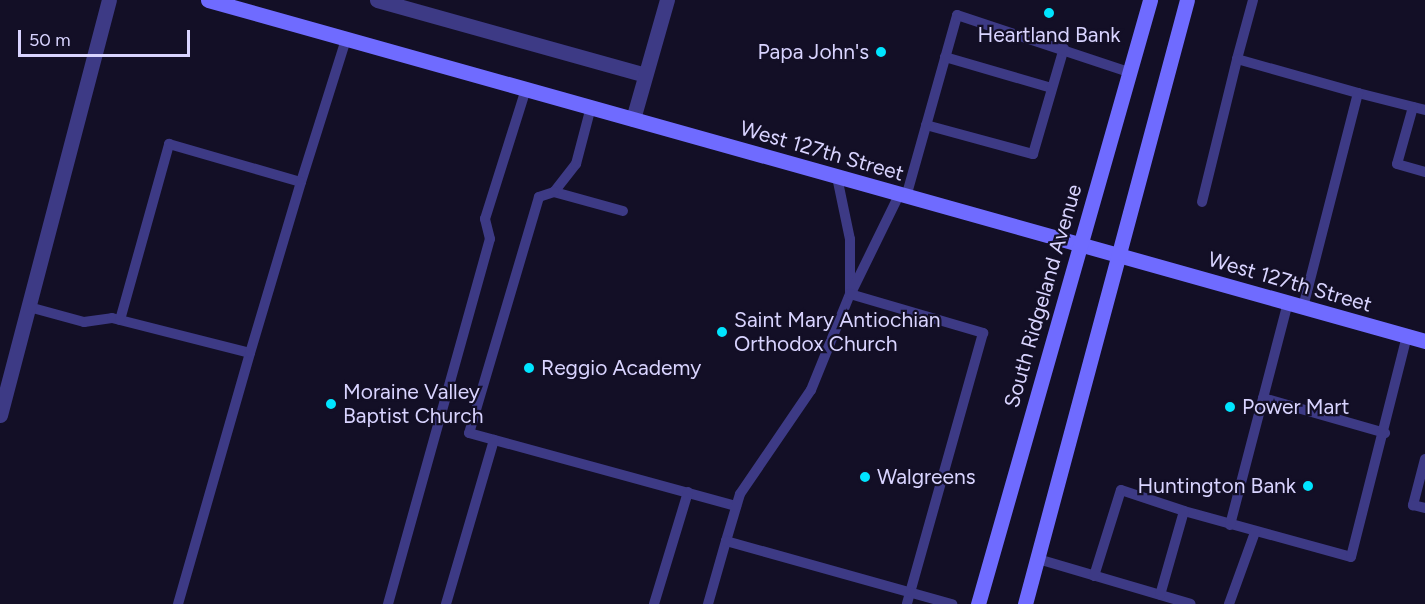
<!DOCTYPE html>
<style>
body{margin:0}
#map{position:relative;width:1425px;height:604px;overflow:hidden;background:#130f26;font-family:Figtree,sans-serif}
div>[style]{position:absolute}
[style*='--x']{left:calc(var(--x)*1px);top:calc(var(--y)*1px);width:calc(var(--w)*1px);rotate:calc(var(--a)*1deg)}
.lane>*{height:10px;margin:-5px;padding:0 5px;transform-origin:5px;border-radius:5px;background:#3d3a85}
.street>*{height:15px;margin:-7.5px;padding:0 7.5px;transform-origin:7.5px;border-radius:7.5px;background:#3d3a85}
.secondary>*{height:15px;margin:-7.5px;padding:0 7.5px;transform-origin:7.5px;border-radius:7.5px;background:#6f6bff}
.dots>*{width:16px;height:16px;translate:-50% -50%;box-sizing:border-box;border:3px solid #130f26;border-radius:50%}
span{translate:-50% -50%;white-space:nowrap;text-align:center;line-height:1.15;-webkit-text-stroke:4.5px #130f26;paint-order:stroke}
.poi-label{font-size:21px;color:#d9d4ff}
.right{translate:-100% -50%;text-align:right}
.left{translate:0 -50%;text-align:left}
.street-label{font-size:21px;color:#d9d4ff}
.scale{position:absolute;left:18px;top:30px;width:172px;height:27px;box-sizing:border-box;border:3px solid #d9d4ff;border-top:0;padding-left:8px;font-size:18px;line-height:21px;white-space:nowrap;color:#d9d4ff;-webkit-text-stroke:4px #130f26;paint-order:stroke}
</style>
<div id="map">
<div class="lane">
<div style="--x:945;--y:57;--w:111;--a:16.2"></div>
<div style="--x:1237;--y:59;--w:61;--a:-74.8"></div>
<div style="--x:1358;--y:93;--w:69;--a:14.2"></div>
<div style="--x:1413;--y:107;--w:59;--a:105.7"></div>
<div style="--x:1397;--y:164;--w:29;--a:16"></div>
<div style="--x:926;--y:125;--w:111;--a:15.2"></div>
<div style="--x:1033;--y:154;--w:110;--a:-73.7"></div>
<div style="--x:837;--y:177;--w:63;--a:78.2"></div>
<div style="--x:850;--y:239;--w:55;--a:90"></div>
<div style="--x:301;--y:182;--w:150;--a:-72.5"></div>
<div style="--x:554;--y:192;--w:36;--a:-52"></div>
<div style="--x:576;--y:164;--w:59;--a:-75.3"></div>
<div style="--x:906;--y:197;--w:189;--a:-74.3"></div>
<div style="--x:957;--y:15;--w:180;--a:18.4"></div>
<div style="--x:1202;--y:202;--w:147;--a:-76.2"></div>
<div style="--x:1237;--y:59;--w:126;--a:15.7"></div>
<div style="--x:1358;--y:93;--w:221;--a:104.4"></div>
<div style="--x:623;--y:211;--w:72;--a:-164.6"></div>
<div style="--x:554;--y:192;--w:16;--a:162"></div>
<div style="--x:539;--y:197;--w:246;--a:106.5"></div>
<div style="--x:469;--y:433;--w:277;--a:15.3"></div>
<div style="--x:852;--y:291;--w:107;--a:-63.9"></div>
<div style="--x:29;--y:307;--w:57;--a:15.3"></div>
<div style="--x:84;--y:322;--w:28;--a:-8"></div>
<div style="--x:112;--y:318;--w:142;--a:14.2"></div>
<div style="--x:250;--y:353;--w:261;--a:106"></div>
<div style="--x:120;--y:320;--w:183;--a:-74.4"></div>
<div style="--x:169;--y:144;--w:137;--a:16.1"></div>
<div style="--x:301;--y:182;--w:178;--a:106.6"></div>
<div style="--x:1263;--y:398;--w:127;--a:16"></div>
<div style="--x:1425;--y:459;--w:48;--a:104.6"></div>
<div style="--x:1413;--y:505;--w:12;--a:14"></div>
<div style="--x:1184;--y:511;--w:173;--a:15.4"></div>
<div style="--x:1351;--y:557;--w:228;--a:-75.8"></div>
<div style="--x:1230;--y:525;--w:229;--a:-75.4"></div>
<div style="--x:726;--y:541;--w:49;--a:-73.4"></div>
<div style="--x:740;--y:494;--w:126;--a:-55.7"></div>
<div style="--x:811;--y:390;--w:104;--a:-67.9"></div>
<div style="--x:850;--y:294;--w:139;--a:16.3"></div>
<div style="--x:983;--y:333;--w:281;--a:105.7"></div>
<div style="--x:1038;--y:559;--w:159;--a:16.4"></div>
<div style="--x:1094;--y:576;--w:90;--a:-72.6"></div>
<div style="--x:1121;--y:490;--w:66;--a:18.4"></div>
<div style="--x:1184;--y:511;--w:87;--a:105.9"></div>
<div style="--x:388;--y:604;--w:379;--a:-74.4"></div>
<div style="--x:490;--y:239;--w:21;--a:-104"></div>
<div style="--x:485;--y:219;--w:136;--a:-72.5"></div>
<div style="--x:446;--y:604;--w:171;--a:-73.7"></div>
<div style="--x:654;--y:604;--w:117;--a:-73.1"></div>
<div style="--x:708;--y:604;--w:66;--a:-74.1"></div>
<div style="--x:726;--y:541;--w:235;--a:15.6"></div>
<div style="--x:1229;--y:604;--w:77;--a:-70.1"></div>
</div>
<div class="street">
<div style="--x:377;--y:0;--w:278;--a:15.6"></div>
<div style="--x:633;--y:119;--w:124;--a:-74.1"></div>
<div style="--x:0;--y:415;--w:429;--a:-75.3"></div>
</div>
<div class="secondary">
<div style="--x:208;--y:0;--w:1264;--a:15.65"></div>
<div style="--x:978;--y:604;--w:628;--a:-74.1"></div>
<div style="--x:1025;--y:604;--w:625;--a:-74.99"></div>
</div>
<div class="dots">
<div style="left:1049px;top:13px;background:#00e5ff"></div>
<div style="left:881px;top:52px;background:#00e5ff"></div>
<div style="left:722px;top:332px;background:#00e5ff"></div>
<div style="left:529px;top:368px;background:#00e5ff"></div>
<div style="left:331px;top:404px;background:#00e5ff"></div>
<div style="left:1230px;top:407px;background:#00e5ff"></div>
<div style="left:865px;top:477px;background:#00e5ff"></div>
<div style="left:1308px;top:486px;background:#00e5ff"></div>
</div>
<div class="poi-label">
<span style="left:1049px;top:35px">Heartland Bank</span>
<span class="right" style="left:869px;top:52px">Papa John's</span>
<span class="left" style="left:734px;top:332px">Saint Mary Antiochian<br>Orthodox Church</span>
<span class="left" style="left:541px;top:368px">Reggio Academy</span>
<span class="left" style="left:343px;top:404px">Moraine Valley<br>Baptist Church</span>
<span class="left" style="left:1242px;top:407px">Power Mart</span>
<span class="left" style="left:877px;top:477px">Walgreens</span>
<span class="right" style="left:1296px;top:486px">Huntington Bank</span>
</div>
<div class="street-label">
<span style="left:822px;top:151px;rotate:16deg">West 127th Street</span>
<span style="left:1290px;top:282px;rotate:16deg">West 127th Street</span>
<span style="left:1043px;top:296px;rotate:-74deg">South Ridgeland Avenue</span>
</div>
<div class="scale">50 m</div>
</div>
